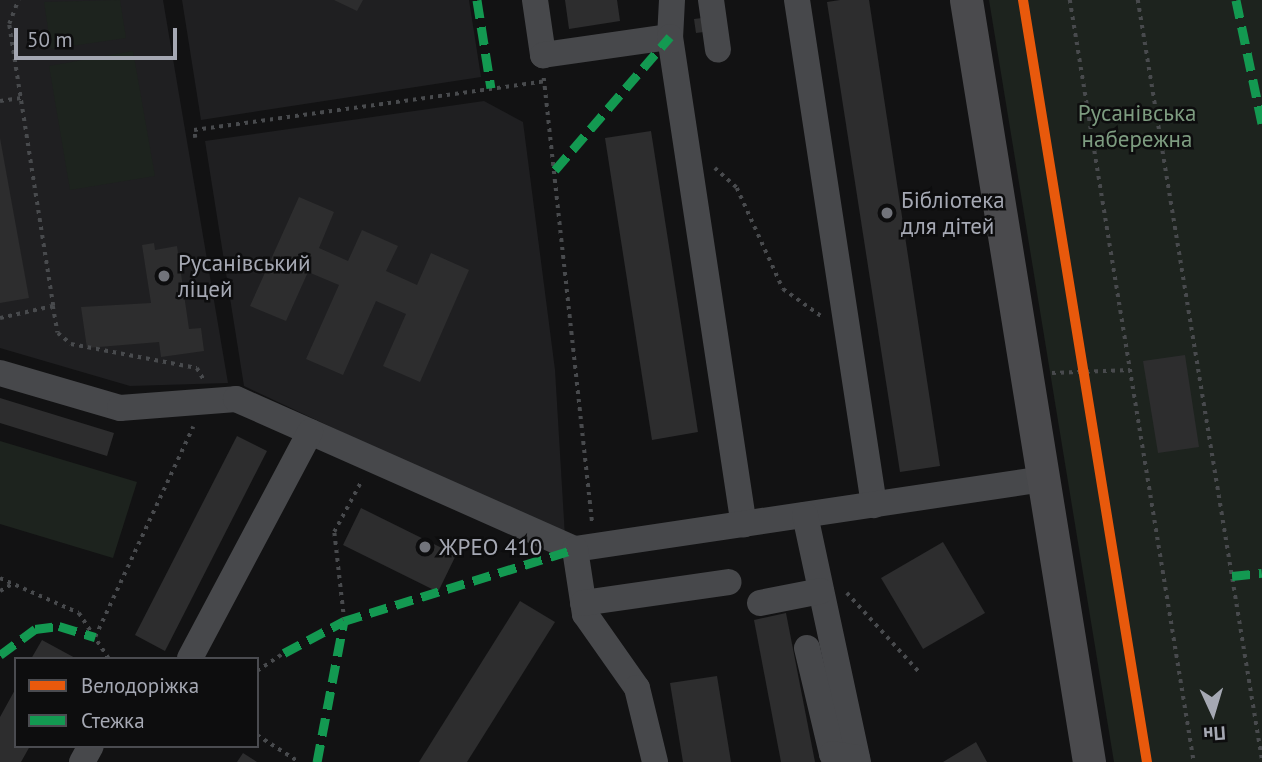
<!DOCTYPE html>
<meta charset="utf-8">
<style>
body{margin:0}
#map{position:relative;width:1262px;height:762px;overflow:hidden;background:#121213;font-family:"PT Sans",sans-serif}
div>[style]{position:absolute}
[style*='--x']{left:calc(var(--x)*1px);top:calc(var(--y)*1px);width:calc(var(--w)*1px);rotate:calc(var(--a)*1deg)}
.built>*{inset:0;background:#1f1f21}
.green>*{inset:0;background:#1d231e}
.building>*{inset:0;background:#2d2d2e}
.path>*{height:3.5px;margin-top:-1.75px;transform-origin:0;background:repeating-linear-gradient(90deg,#484a4d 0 3.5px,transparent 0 8.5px)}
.minor>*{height:26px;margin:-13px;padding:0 13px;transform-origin:13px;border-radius:13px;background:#47484b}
.major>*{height:33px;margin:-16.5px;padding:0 16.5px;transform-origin:16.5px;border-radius:16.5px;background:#4a4a4d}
.quiet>*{height:9px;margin-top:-4.5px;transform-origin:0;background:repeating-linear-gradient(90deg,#139951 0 18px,transparent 0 27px)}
.cycleway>*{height:10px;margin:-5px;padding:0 5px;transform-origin:5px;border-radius:5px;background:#e8590c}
.dots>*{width:19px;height:19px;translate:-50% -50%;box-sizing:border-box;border:4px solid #0d0d0e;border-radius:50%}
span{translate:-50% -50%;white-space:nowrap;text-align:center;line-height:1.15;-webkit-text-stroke:5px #0d0d0e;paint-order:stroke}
.park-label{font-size:23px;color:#7d9c80}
.poi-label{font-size:23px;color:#a5a8b3}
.left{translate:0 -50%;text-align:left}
.legend{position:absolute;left:14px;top:657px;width:245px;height:91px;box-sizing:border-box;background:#0d0d0e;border:2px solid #4a4b50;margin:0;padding:9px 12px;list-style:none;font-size:21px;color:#a5a8b3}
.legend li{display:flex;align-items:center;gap:14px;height:35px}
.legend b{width:35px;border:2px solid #4a4b50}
.north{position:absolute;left:1178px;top:678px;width:70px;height:70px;-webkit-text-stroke:5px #0d0d0e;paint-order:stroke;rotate:176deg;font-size:19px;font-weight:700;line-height:28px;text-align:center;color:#a5a8b3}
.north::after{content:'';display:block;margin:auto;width:24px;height:32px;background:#a5a8b3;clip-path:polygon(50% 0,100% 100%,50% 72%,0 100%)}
.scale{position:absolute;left:14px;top:28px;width:163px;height:32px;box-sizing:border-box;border:4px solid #a5a8b3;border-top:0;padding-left:9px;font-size:21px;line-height:24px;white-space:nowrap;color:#a5a8b3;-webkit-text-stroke:5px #0d0d0e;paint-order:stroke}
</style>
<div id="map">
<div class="built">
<div style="clip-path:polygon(0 0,163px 0,228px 383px,130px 386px,0 348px)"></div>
<div style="clip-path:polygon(182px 0,469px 0,481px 77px,201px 120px)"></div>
<div style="clip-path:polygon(484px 101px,523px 122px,555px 370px,565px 537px,244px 386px,205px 141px)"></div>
</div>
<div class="green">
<div style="clip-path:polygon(120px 0,126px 38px,51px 49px,44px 2px)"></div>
<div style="clip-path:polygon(989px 0,1262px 0,1262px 762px,1114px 762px)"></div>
<div style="clip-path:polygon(133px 51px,155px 176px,70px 190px,49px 66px)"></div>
<div style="clip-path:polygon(0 441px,137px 482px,113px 558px,0 524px)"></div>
</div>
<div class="building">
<div style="clip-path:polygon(334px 0,363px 0,357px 11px)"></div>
<div style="clip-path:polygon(565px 0,617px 0,620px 21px,569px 29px)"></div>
<div style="clip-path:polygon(840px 0,869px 0,940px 466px,900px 472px,827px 2px)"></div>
<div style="clip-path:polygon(702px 18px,704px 32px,696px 33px,694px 19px)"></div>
<div style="clip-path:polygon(651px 131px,698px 432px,652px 440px,605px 138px)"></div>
<div style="clip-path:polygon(0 138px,29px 298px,0 303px)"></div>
<div style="clip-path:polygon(299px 197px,334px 212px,319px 248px,348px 261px,362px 230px,398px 246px,386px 271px,417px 285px,431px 253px,469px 270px,420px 382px,383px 366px,406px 314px,376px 301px,343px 375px,306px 359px,339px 285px,308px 272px,286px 321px,250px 306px)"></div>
<div style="clip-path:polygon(154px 243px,155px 250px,177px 246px,189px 329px,201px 328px,204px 351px,161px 357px,159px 342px,87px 348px,81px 307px,151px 303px,142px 245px)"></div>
<div style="clip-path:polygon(1185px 355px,1199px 447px,1158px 453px,1143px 361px)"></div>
<div style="clip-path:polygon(0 398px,114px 433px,107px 456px,0 423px)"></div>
<div style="clip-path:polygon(237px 436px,267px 451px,165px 651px,135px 635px)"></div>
<div style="clip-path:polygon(361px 508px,456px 555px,438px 592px,343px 545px)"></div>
<div style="clip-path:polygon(943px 542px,985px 613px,923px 649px,881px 578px)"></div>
<div style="clip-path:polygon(520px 601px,555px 622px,467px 762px,419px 762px)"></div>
<div style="clip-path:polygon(786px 613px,815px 762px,781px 762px,754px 620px)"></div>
<div style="clip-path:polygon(42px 640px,77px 659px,31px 659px)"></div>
<div style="clip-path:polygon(717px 676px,731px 762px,683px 762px,670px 683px)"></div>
<div style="clip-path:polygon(16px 688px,16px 746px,30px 746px,21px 762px,0 762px,0 717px)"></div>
<div style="clip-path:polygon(976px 742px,987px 762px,943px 762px)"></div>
<div style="clip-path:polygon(243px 753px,257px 762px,237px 762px)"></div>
</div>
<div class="path">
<div style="--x:1070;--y:0;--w:772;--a:80.76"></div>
<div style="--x:1138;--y:0;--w:769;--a:80.72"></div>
<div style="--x:544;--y:78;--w:448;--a:83.8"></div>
<div style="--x:0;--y:101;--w:21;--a:-8"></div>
<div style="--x:195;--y:138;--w:8;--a:-97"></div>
<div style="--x:194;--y:130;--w:354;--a:-7.9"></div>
<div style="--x:715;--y:168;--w:30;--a:42"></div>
<div style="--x:737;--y:188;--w:111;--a:65.5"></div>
<div style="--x:783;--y:289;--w:47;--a:35.4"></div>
<div style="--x:53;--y:306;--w:27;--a:80"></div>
<div style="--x:58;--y:333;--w:17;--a:40"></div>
<div style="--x:71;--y:344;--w:128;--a:10.8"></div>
<div style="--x:197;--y:368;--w:14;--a:60"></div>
<div style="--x:0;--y:318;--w:54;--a:-12.8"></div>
<div style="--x:53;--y:306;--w:285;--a:-98.9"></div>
<div style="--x:9;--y:24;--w:26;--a:-69"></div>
<div style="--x:1052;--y:373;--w:78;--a:-2.2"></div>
<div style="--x:0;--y:578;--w:86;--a:23.9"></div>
<div style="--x:79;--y:613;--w:55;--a:56.9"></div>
<div style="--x:0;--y:591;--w:14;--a:-30"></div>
<div style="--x:847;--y:593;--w:110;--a:47.6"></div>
<div style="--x:344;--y:621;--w:90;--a:-96.4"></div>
<div style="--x:334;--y:532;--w:59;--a:-61.7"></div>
<div style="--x:95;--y:637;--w:232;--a:-65"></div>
<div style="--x:257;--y:671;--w:32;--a:-34"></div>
<div style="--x:257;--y:735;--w:50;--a:32.7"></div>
</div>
<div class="minor">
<div style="--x:535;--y:0;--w:56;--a:81.7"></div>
<div style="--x:543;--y:55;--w:128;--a:-8.1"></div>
<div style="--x:672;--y:0;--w:37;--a:93"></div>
<div style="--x:670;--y:37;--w:493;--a:81.4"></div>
<div style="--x:711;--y:0;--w:50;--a:82"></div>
<div style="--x:797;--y:0;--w:511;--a:81.33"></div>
<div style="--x:0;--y:373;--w:125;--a:16.3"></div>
<div style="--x:120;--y:408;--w:116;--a:-4.4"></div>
<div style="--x:236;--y:399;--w:371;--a:23.9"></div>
<div style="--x:575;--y:549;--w:472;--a:-8.5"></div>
<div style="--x:805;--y:515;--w:253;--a:77.9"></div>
<div style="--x:575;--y:549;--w:66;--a:81.3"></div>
<div style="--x:585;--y:614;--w:90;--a:54.9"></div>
<div style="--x:637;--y:688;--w:76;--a:76.3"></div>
<div style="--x:583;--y:603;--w:147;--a:-8.2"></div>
<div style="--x:760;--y:603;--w:62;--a:-11.1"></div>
<div style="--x:807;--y:648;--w:109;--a:76.7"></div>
<div style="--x:832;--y:754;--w:25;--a:9"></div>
<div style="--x:190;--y:658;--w:256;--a:-62"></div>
<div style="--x:82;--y:762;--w:18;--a:-61"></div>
</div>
<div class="major">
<div style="--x:966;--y:0;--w:772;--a:80.83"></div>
</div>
<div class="quiet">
<div style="--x:477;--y:0;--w:89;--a:81"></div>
<div style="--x:1236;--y:0;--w:126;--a:78.1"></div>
<div style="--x:555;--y:170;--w:176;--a:-49.2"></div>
<div style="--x:1232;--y:576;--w:30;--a:-6"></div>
<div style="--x:284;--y:653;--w:68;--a:-28.1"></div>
<div style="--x:344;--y:621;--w:242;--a:-17.3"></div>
<div style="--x:0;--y:655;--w:44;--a:-36.6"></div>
<div style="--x:35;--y:629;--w:24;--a:-7"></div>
<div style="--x:59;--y:626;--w:38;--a:17"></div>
<div style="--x:317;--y:762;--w:144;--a:-79.2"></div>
</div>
<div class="cycleway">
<div style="--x:1023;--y:0;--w:772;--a:80.76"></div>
</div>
<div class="dots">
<div style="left:887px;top:213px;background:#72747b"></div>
<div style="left:164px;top:276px;background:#72747b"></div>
<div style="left:425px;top:547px;background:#72747b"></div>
</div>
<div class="park-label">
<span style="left:1137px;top:126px">Русанівська<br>набережна</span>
</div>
<div class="poi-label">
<span class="left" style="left:901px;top:213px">Бібліотека<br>для дітей</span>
<span class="left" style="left:178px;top:276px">Русанівський<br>ліцей</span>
<span class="left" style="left:439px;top:547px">ЖРЕО 410</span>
</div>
<ul class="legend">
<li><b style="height:9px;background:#e8590c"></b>Велодоріжка</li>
<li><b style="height:9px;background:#139951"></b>Стежка</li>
</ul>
<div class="north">Пн</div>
<div class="scale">50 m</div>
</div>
